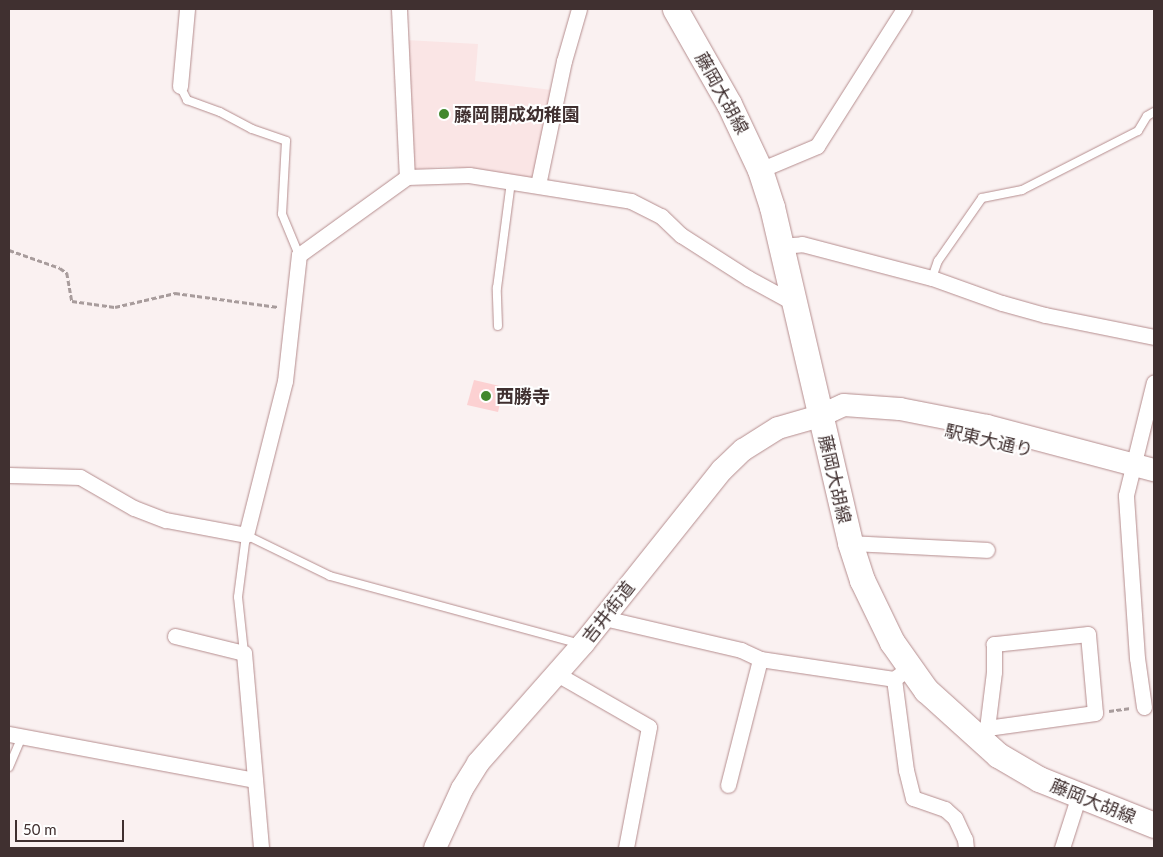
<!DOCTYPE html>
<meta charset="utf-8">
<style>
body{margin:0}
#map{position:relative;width:1163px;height:857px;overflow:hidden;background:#faf1f1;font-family:Lato,"Noto Sans JP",sans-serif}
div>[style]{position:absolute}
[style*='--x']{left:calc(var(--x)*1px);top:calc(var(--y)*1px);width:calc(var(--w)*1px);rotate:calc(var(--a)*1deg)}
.built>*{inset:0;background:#fae5e5}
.building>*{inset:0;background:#fcd1d2}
.path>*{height:2.5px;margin-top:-1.25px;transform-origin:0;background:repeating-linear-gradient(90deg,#a89c9c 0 5px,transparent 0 7.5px)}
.roads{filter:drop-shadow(0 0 1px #b58d8e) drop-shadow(0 0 1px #b58d8e)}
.lane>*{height:8px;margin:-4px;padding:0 4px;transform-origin:4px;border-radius:4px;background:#fff}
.street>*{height:15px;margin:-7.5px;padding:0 7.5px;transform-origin:7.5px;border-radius:7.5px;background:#fff}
.secondary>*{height:22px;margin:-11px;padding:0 11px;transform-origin:11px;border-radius:11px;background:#fff}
.primary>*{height:25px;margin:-12.5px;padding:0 12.5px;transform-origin:12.5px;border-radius:12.5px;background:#fff}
.dots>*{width:14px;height:14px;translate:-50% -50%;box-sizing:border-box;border:2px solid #fff;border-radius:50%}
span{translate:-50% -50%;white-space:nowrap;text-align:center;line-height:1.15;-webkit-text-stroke:4px #fff;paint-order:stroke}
.street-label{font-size:18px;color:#403030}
.poi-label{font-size:18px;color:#403030;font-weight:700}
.left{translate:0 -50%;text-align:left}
.frame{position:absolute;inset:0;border:10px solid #403030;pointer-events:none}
.scale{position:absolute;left:15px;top:820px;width:109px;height:22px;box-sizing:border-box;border:2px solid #403030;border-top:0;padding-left:6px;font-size:15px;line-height:18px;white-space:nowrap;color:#403030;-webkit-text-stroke:4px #fff;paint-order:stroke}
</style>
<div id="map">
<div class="built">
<div style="clip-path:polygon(406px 40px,478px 44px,475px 81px,552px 90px,535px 179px,449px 166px,411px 170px)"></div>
</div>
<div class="building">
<div style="clip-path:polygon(474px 380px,504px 387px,498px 412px,467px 405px)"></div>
</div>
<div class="path">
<div style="--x:9;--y:250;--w:54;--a:19.4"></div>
<div style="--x:60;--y:268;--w:9;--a:36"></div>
<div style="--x:67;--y:273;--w:28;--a:80"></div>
<div style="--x:72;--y:301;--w:43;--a:7.9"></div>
<div style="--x:115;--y:307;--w:62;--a:-13.1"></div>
<div style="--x:175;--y:293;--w:104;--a:7.7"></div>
<div style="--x:1109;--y:711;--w:22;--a:-8"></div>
</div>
<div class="roads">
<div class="lane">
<div style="--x:180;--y:86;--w:16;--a:63"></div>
<div style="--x:187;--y:100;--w:35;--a:20"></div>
<div style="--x:220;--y:112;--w:36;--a:28"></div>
<div style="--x:252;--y:129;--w:36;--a:19"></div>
<div style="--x:286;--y:141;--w:73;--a:93.1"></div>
<div style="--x:282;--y:214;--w:44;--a:67.5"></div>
<div style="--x:932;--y:278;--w:18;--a:-71"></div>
<div style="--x:938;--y:261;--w:77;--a:-55.1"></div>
<div style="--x:982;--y:198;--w:41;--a:-11.3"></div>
<div style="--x:1022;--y:190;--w:130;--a:-27"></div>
<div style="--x:1138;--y:131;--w:17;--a:-59"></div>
<div style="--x:1147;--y:116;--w:8;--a:-30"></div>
<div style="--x:498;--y:326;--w:38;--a:-92"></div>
<div style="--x:497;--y:288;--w:108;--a:-82.5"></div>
<div style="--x:244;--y:653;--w:56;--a:-96.1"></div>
<div style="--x:238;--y:597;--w:63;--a:-82.6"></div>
<div style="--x:246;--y:535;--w:93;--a:26"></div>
<div style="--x:330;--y:576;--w:260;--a:15.2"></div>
<div style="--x:9;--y:767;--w:33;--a:-67"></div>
</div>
<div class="street">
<div style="--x:399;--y:9;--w:168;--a:87.3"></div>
<div style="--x:180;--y:86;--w:77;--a:-84.8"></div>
<div style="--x:760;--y:170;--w:62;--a:-22.8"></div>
<div style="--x:817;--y:146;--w:162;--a:-57.6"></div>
<div style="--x:538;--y:185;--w:127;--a:-78.2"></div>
<div style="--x:564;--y:61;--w:54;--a:-73.9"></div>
<div style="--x:781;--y:246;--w:21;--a:-5"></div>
<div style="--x:802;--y:244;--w:134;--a:14.7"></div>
<div style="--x:932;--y:278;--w:74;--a:19.7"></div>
<div style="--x:1002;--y:303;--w:45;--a:15.6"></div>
<div style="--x:1045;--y:315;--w:111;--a:11.4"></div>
<div style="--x:9;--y:475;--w:71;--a:1.6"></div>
<div style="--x:80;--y:477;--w:62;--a:29.9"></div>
<div style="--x:134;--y:508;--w:34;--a:21"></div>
<div style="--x:166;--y:520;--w:81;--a:10.6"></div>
<div style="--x:246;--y:535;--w:159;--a:-75.8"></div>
<div style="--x:285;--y:381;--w:127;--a:-83.7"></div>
<div style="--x:299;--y:255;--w:133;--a:-35.8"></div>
<div style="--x:407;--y:177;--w:62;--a:-1.8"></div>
<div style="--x:469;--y:175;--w:164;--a:9.1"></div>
<div style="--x:631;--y:201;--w:34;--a:27"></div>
<div style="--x:661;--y:216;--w:28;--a:44"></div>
<div style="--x:681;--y:235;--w:80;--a:32.7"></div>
<div style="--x:748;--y:278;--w:52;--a:28.5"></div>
<div style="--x:850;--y:543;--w:137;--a:2.9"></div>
<div style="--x:604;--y:618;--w:141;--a:13.1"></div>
<div style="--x:741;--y:650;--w:21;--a:25"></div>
<div style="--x:760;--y:659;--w:135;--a:8.5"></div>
<div style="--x:175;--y:636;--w:71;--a:13.8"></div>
<div style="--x:244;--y:653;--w:196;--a:85"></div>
<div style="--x:902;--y:673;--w:10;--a:143"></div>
<div style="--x:894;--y:679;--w:92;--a:82.5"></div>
<div style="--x:906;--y:770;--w:29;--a:76"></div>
<div style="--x:913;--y:798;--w:34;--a:19"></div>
<div style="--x:945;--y:809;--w:13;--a:42"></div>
<div style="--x:955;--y:818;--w:23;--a:65"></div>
<div style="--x:965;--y:839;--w:9;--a:84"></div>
<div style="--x:557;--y:674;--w:106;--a:29.9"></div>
<div style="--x:649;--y:727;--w:123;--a:100.8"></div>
<div style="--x:1144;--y:707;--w:49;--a:-98.1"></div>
<div style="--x:1137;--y:658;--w:163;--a:-93.9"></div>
<div style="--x:1126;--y:495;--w:116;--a:-76.1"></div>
<div style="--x:9;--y:734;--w:250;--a:10.6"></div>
<div style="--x:973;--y:734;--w:15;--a:-23"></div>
<div style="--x:987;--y:728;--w:109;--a:-7.9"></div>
<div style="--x:1095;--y:713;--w:79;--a:-95.1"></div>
<div style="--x:1088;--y:634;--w:95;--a:173.9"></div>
<div style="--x:994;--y:644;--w:28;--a:90"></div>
<div style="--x:994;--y:672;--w:56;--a:97.1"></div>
<div style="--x:728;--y:785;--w:130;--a:-75.7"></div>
<div style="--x:1062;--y:848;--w:56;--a:-72.2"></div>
</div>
<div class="secondary">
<div style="--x:435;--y:848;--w:65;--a:-65.4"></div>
<div style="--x:462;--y:789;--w:31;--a:-58"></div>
<div style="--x:478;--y:763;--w:159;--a:-48.6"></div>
<div style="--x:583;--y:644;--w:223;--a:-51.4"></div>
<div style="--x:722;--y:470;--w:29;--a:-44"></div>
<div style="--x:743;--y:450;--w:41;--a:-32.2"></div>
<div style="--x:778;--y:428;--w:44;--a:-15.9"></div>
<div style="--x:820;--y:416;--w:26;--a:-25"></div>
<div style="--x:844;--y:405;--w:56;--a:4.1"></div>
<div style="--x:900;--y:409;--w:89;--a:11.1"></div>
<div style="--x:987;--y:426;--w:173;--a:14.8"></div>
</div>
<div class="primary">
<div style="--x:675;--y:9;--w:109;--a:60.4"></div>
<div style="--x:729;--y:104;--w:73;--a:64.8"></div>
<div style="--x:760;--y:170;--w:39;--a:72"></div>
<div style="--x:772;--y:207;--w:345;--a:76.9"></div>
<div style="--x:850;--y:543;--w:39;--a:72"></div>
<div style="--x:862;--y:580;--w:69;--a:64.2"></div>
<div style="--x:892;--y:642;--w:59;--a:54.7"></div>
<div style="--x:926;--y:690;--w:97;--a:42.1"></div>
<div style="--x:998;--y:755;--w:48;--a:30.3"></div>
<div style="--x:1039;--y:779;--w:124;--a:21.8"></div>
</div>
</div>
<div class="dots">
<div style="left:444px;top:114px;background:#42882e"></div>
<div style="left:486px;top:396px;background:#42882e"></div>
</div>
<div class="street-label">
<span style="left:722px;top:93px;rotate:61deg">藤岡大胡線</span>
<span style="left:989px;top:440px;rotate:13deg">駅東大通り</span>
<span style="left:835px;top:479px;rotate:77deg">藤岡大胡線</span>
<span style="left:608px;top:612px;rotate:-52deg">吉井街道</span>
<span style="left:1093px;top:801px;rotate:22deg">藤岡大胡線</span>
</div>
<div class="poi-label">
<span class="left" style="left:454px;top:114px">藤岡開成幼稚園</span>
<span class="left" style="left:496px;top:396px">西勝寺</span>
</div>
<div class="frame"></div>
<div class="scale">50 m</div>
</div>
